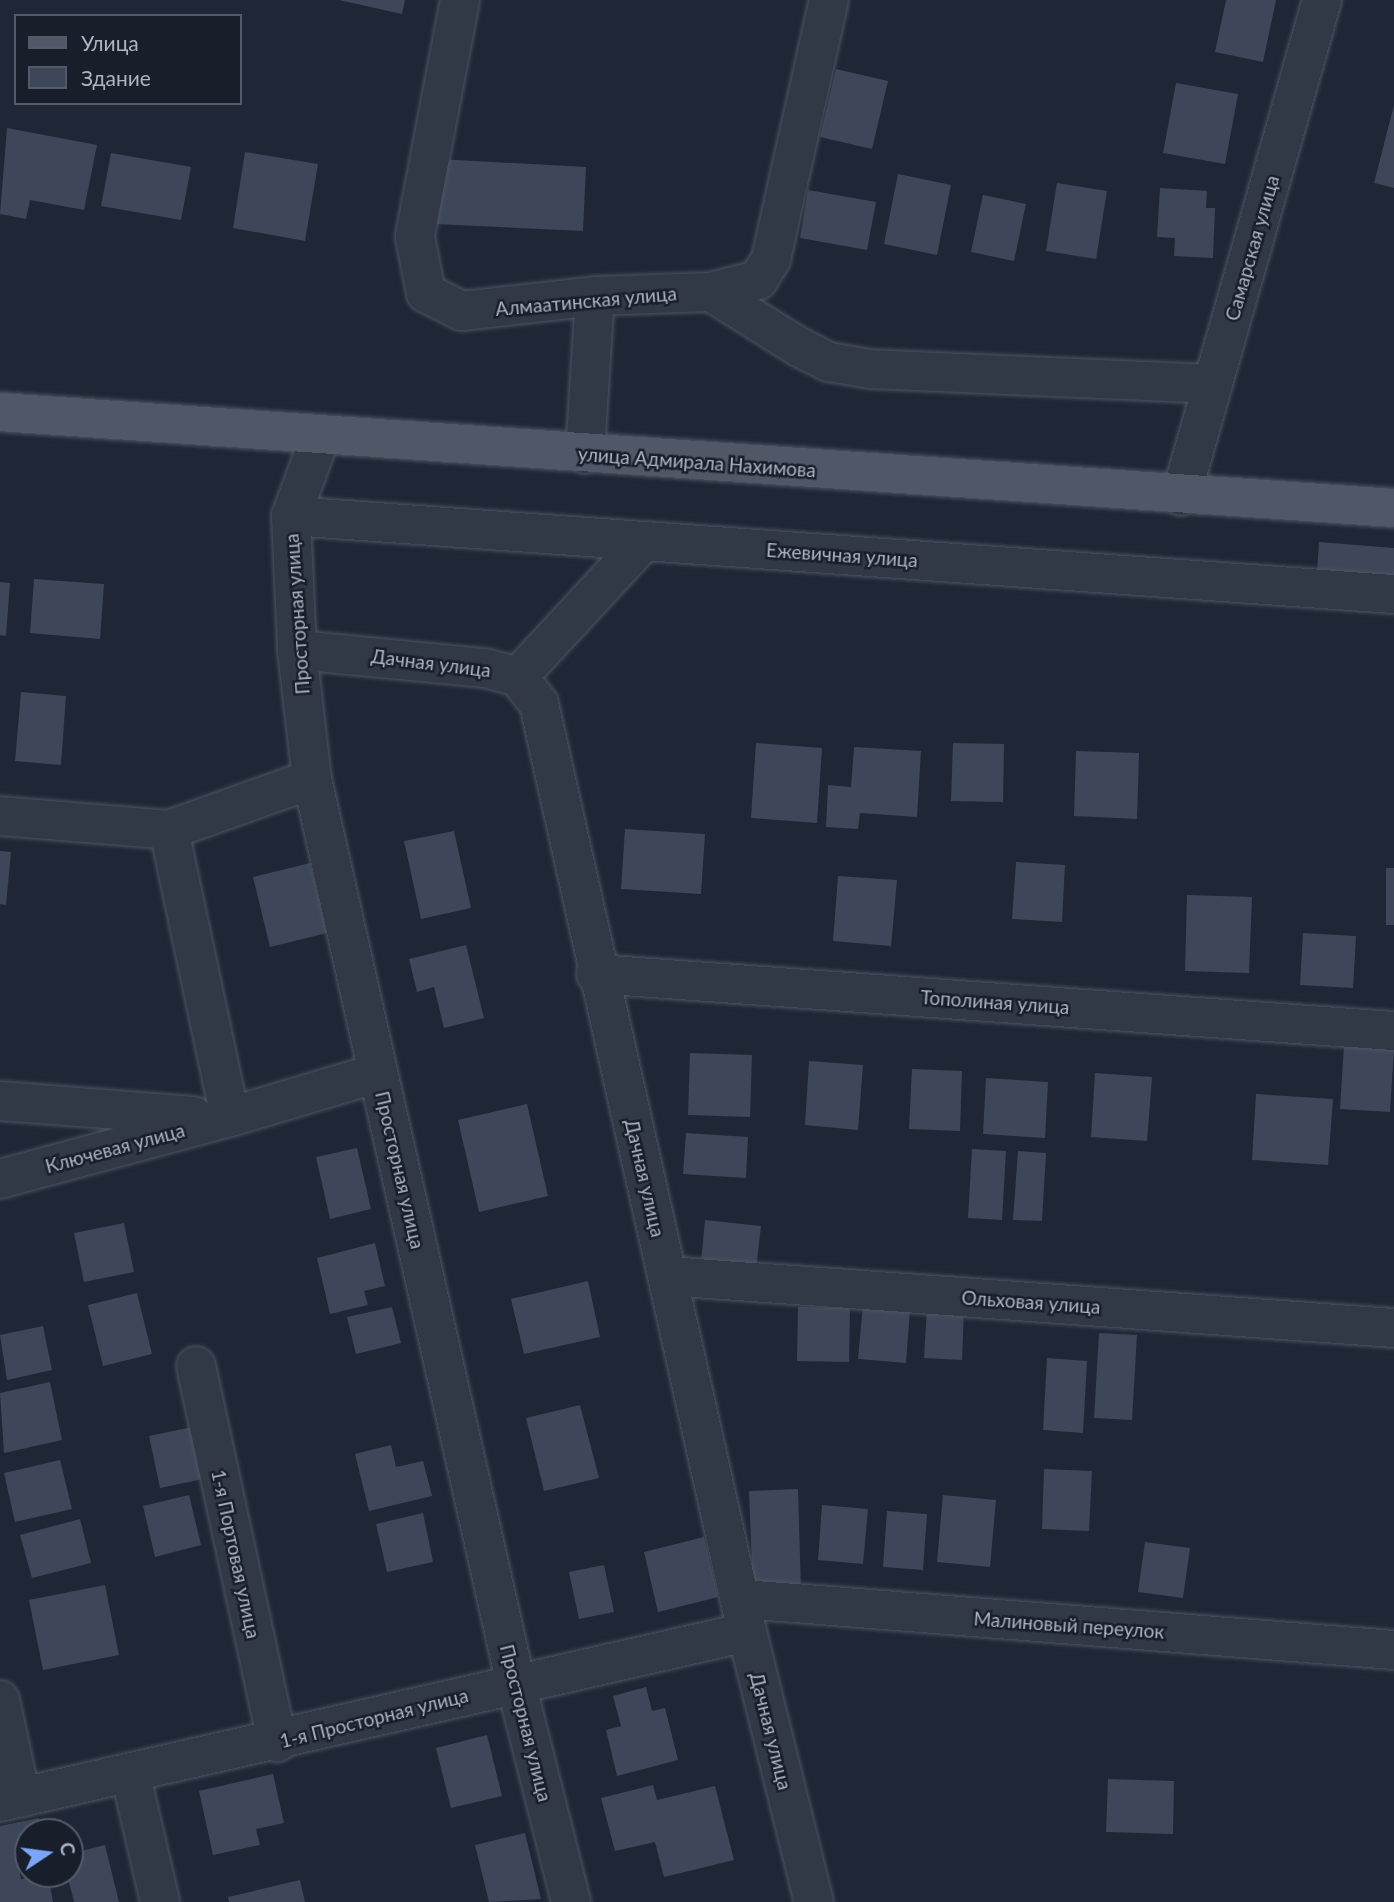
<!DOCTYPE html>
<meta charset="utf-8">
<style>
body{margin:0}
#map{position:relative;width:1394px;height:1902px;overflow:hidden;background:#1f2736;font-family:Lato,sans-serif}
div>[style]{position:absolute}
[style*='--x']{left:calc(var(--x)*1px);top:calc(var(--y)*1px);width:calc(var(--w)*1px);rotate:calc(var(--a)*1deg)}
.building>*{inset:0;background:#3d4759}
.roads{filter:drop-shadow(0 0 2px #4d5462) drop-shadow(0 0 2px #4d5462)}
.minor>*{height:38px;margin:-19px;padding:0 19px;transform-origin:19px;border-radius:19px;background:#323946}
.major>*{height:38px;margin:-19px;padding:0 19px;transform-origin:19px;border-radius:19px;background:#505867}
span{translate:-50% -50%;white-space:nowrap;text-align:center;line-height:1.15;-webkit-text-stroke:5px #181f2b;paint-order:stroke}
.street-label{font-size:19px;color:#acb4c4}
.legend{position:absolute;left:14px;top:14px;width:228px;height:91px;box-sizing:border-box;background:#181f2b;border:2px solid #535b68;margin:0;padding:9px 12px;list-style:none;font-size:21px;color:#acb4c4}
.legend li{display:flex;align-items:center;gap:14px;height:35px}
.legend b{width:35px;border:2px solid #535b68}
.north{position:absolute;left:14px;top:1818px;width:70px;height:70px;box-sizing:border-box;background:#181f2b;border:2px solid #535b68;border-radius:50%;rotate:77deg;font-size:19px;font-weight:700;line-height:28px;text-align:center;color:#acb4c4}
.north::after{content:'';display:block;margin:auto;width:24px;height:32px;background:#7ba5f9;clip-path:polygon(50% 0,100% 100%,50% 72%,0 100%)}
</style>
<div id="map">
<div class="building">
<div style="clip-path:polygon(339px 0,405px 0,402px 14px)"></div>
<div style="clip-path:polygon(1226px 0,1276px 0,1263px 62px,1215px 52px)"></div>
<div style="clip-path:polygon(836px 69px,888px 81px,872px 149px,820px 137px)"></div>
<div style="clip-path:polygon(1176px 83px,1238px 94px,1225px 164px,1163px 153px)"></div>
<div style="clip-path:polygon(1394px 105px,1394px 188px,1374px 183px)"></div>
<div style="clip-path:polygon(7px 128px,97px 145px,84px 210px,30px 200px,26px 219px,0 214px)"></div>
<div style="clip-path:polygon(245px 152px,318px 164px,305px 241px,233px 228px)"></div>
<div style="clip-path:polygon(111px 153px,191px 167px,181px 220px,101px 206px)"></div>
<div style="clip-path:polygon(438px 159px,586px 167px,583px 231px,434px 224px)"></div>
<div style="clip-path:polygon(898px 174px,951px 185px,937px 255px,884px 244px)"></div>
<div style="clip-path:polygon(1057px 183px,1107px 191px,1096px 259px,1046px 251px)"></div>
<div style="clip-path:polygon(1160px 188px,1207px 191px,1206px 208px,1215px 208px,1213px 258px,1174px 256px,1175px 238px,1157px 237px)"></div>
<div style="clip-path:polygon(808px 190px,876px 202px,867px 250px,800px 238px)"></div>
<div style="clip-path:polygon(983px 195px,1026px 204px,1014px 261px,971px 252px)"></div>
<div style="clip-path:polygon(1319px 542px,1394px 548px,1394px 579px,1317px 573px)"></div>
<div style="clip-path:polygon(34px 579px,104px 584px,100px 639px,30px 633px)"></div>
<div style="clip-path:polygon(0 582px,10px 583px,6px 636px,0 635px)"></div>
<div style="clip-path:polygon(21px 692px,66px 696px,61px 765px,15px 761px)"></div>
<div style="clip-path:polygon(756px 743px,822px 748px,817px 823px,751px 818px)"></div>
<div style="clip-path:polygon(953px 743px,1004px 744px,1003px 802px,951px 801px)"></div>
<div style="clip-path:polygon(854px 747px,921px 751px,917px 817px,860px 813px,858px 829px,826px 827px,828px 785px,851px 787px)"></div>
<div style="clip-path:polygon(1076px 751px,1139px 753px,1137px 819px,1074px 816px)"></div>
<div style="clip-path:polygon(625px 829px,705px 834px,701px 894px,621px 889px)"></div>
<div style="clip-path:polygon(454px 831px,471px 908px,421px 919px,404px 841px)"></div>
<div style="clip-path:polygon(0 851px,11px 852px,6px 905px,0 904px)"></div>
<div style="clip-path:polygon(1016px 862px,1065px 865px,1062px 922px,1012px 919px)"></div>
<div style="clip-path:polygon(310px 863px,327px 933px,270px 947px,253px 877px)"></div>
<div style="clip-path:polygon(1386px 868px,1394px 868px,1394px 925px,1386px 925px)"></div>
<div style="clip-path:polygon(838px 876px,897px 880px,891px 946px,833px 941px)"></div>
<div style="clip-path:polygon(1187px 895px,1252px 897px,1249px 973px,1185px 971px)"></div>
<div style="clip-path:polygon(1303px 933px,1356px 936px,1353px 988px,1300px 985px)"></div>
<div style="clip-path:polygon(466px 945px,484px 1018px,444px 1028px,434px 987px,417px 992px,409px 959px)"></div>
<div style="clip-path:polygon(1344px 1045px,1394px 1048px,1390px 1112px,1340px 1109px)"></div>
<div style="clip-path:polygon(690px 1053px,752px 1055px,750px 1117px,688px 1115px)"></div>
<div style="clip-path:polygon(809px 1061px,863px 1065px,858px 1130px,805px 1125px)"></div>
<div style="clip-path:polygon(912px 1069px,962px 1071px,960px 1131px,909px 1129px)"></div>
<div style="clip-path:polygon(1095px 1073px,1152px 1077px,1147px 1141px,1091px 1137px)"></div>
<div style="clip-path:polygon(986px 1078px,1048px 1082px,1045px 1138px,983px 1134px)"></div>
<div style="clip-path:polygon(1256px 1094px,1333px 1099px,1328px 1165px,1252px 1160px)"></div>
<div style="clip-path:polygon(527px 1104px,548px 1196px,479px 1212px,458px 1120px)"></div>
<div style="clip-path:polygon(686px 1133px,748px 1137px,746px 1178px,683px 1174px)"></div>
<div style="clip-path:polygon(357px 1148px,371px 1209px,330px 1219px,316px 1157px)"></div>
<div style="clip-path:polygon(972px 1149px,1006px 1151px,1002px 1220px,968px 1218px)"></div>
<div style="clip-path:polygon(1018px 1151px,1046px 1153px,1042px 1221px,1013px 1220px)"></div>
<div style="clip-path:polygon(705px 1220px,761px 1226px,756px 1269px,701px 1263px)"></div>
<div style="clip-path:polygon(124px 1223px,134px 1272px,84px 1282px,74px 1233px)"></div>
<div style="clip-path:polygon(375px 1243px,385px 1286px,364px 1291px,368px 1305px,330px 1314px,317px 1258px)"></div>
<div style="clip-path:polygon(588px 1281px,600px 1337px,524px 1354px,511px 1299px)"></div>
<div style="clip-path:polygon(137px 1293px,152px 1354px,103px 1366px,88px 1305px)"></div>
<div style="clip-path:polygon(863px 1305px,910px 1309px,906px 1363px,858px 1359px)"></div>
<div style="clip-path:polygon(392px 1307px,401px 1343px,356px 1354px,347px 1317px)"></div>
<div style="clip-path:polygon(798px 1307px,850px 1308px,849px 1362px,797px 1361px)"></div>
<div style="clip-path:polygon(927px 1307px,964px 1309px,962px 1360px,924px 1358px)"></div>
<div style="clip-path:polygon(43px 1326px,52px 1370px,7px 1380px,0 1335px)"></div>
<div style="clip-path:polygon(1099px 1333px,1137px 1335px,1132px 1420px,1094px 1418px)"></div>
<div style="clip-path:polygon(1047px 1358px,1087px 1361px,1083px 1433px,1043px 1430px)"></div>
<div style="clip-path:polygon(50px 1382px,62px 1440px,4px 1453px,0 1393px)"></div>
<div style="clip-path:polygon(580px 1405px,599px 1478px,544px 1491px,526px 1418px)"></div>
<div style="clip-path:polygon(192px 1427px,203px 1479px,160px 1488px,149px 1436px)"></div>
<div style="clip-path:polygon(391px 1445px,396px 1467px,423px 1461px,432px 1496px,369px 1511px,355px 1454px)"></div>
<div style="clip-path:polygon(60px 1460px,72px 1509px,15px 1522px,4px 1473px)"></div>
<div style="clip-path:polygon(1044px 1469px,1092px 1471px,1089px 1531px,1042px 1529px)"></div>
<div style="clip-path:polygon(798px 1489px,801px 1590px,753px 1592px,749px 1491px)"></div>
<div style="clip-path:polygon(189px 1495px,201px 1545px,155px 1557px,143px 1506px)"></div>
<div style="clip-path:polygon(943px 1495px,996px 1500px,990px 1567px,937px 1562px)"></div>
<div style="clip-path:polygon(822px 1505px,868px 1509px,863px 1564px,818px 1560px)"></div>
<div style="clip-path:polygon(887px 1511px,927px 1514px,923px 1570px,883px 1567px)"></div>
<div style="clip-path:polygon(423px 1513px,433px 1562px,387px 1572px,376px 1524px)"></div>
<div style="clip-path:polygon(80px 1519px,91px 1563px,32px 1578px,20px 1535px)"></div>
<div style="clip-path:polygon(704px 1537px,718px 1597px,658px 1612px,644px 1552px)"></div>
<div style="clip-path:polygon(1145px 1542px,1190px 1548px,1183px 1598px,1138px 1592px)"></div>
<div style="clip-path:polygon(604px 1565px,614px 1612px,579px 1619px,569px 1572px)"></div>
<div style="clip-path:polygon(105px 1585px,119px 1655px,43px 1670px,29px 1600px)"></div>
<div style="clip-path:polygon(646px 1687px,652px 1711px,665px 1708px,678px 1760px,617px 1776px,606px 1730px,621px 1726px,613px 1696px)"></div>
<div style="clip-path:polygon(487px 1735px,502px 1796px,451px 1808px,436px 1748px)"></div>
<div style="clip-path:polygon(273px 1774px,284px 1823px,256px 1829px,260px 1845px,213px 1855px,199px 1791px)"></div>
<div style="clip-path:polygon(1108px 1779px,1174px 1781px,1173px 1834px,1106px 1832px)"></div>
<div style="clip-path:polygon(653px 1785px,657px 1800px,715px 1786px,734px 1860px,664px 1877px,655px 1842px,615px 1851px,601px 1798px)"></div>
<div style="clip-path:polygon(39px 1818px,42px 1832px,28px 1832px,28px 1850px,16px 1852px,21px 1879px,48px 1874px,53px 1902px,0 1902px,0 1826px)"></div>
<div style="clip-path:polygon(525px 1833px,541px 1899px,489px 1902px,475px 1845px)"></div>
<div style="clip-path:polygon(105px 1845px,119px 1902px,74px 1902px,67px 1874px,70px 1854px)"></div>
<div style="clip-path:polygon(300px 1880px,305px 1902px,229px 1902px,228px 1897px)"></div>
</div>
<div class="roads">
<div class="minor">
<div style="--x:460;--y:0;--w:241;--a:100.8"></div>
<div style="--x:415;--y:237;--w:57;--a:78.9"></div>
<div style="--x:426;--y:293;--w:40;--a:26.6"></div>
<div style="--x:462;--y:311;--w:134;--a:-6.4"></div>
<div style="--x:595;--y:296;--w:116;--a:-2"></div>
<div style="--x:711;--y:292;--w:49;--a:-14.3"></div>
<div style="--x:758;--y:280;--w:25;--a:-58"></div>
<div style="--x:771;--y:259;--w:265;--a:-77.4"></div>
<div style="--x:711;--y:292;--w:104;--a:32"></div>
<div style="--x:799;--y:347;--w:34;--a:27"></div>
<div style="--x:829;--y:362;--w:42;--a:9.7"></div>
<div style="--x:870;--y:369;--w:343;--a:2.5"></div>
<div style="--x:321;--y:435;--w:86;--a:110.3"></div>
<div style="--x:291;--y:516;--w:134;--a:87.4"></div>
<div style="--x:297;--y:650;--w:130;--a:83.4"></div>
<div style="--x:312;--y:779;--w:928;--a:77.3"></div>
<div style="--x:516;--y:1684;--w:225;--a:75.8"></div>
<div style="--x:585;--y:454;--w:158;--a:-86.4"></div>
<div style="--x:1181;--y:496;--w:516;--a:-74.13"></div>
<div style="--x:291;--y:516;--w:1106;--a:4.05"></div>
<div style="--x:297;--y:650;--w:189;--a:5.5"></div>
<div style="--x:485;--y:668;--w:34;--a:15"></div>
<div style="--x:518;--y:677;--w:34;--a:52"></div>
<div style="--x:539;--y:704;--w:951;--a:77.37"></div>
<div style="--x:747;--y:1632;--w:278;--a:76.1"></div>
<div style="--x:518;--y:677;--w:185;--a:-47.2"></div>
<div style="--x:0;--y:816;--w:170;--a:4.7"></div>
<div style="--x:169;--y:830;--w:152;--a:-19.6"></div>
<div style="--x:169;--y:830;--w:293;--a:78"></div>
<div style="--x:230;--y:1117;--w:154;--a:-16.6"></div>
<div style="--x:596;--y:974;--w:800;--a:4.09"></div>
<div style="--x:0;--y:1101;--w:194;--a:4.4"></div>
<div style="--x:0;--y:1179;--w:238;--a:-15.1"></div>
<div style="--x:668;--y:1276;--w:728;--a:4.1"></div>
<div style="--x:196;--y:1366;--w:385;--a:77.8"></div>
<div style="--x:743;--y:1599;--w:653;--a:4.48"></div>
<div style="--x:0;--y:1700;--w:100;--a:77.9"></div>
<div style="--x:131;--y:1777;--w:128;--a:76.9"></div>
<div style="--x:0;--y:1802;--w:766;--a:-12.82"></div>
</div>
<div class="major">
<div style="--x:0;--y:412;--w:1397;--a:3.94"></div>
</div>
</div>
<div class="street-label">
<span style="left:1252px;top:248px;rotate:-74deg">Самарская улица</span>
<span style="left:586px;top:301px;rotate:-5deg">Алмаатинская улица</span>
<span style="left:697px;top:462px;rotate:4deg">улица Адмирала Нахимова</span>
<span style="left:842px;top:555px;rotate:4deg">Ежевичная улица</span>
<span style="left:297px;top:614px;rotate:-94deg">Просторная улица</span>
<span style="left:431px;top:663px;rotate:7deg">Дачная улица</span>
<span style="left:995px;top:1002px;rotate:4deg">Тополиная улица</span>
<span style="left:115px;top:1148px;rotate:-15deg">Ключевая улица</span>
<span style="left:400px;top:1170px;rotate:77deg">Просторная улица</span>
<span style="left:645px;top:1178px;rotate:77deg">Дачная улица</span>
<span style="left:1031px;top:1302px;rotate:4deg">Ольховая улица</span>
<span style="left:236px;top:1554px;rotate:78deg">1-я Портовая улица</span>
<span style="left:1069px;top:1625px;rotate:4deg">Малиновый переулок</span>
<span style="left:374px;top:1718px;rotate:-14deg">1-я Просторная улица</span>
<span style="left:526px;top:1723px;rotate:76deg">Просторная улица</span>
<span style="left:771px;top:1731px;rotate:76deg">Дачная улица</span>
</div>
<ul class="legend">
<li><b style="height:9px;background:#505867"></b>Улица</li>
<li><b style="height:19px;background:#3d4759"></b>Здание</li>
</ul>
<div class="north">С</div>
</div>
